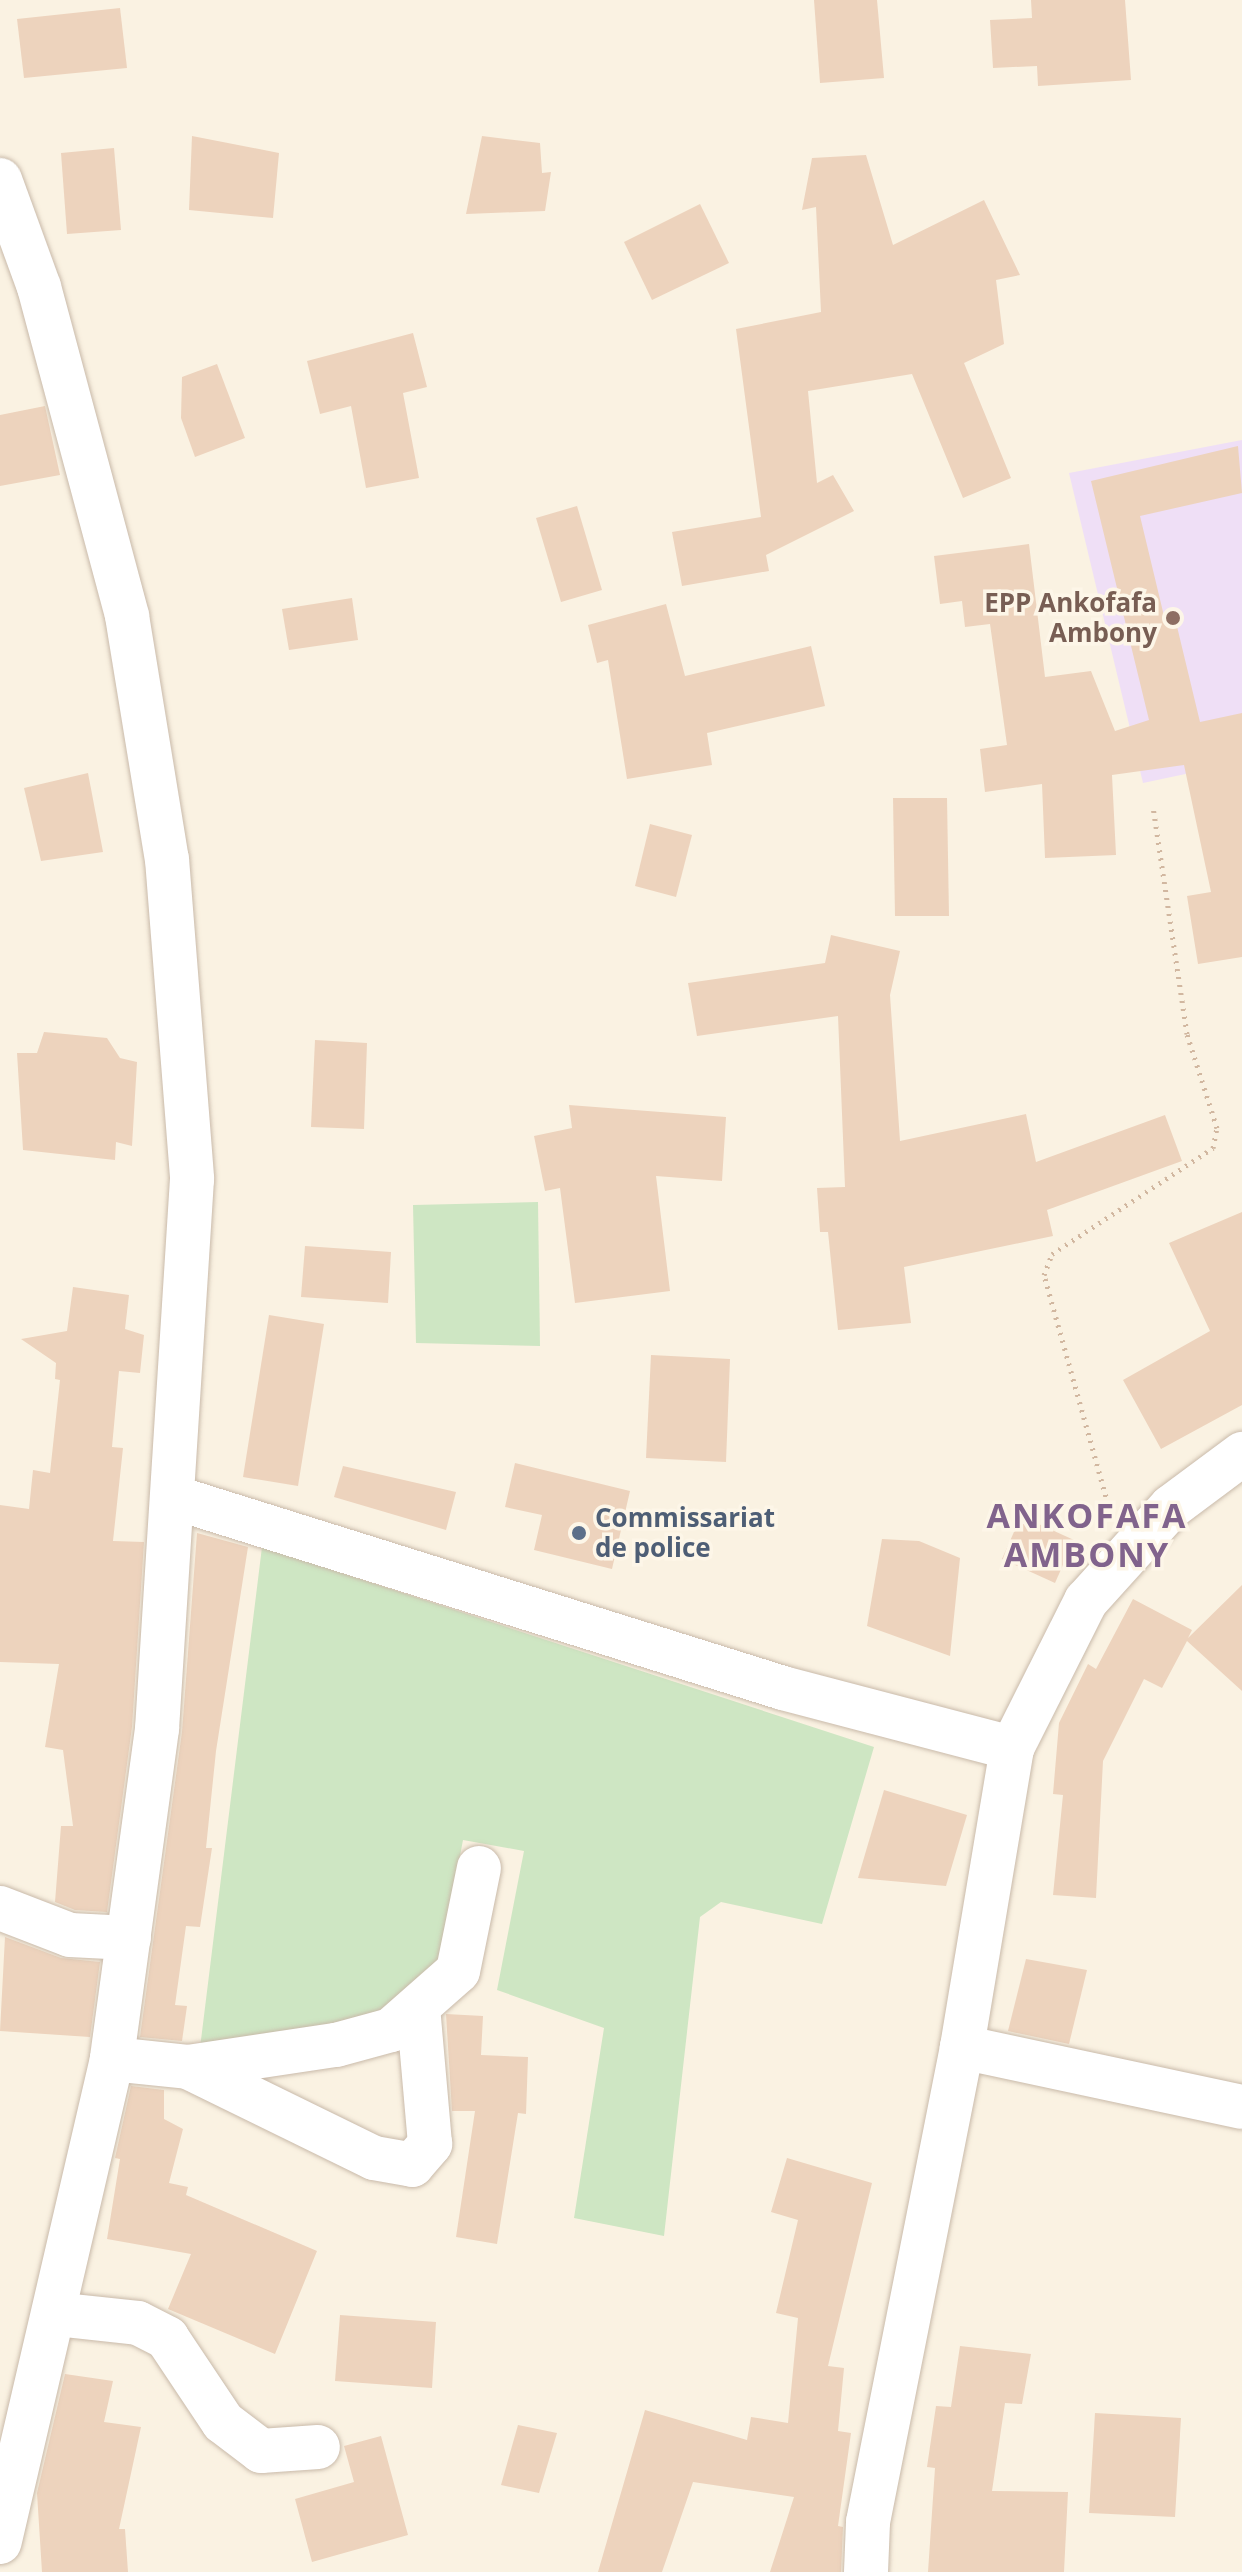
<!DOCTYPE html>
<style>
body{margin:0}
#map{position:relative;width:1242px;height:2572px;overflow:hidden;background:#faf2e2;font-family:"Open Sans",sans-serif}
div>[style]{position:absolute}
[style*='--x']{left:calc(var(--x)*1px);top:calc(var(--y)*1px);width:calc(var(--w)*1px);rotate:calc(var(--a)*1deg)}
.education>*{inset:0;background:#efdff6}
.green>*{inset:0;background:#cee6c3}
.building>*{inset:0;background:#edd3bd}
.path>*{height:5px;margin-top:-2.5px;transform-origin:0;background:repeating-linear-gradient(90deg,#d1b7a0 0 2px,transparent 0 8px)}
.roads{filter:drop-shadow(0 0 2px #c9baaa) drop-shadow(0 0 2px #c9baaa)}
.minor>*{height:44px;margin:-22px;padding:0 22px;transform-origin:22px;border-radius:22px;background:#fff}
.dots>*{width:22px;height:22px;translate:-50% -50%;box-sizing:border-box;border:4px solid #fdf6e8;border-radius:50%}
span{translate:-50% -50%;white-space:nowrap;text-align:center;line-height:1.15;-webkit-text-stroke:7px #fdf6e8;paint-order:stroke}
.education-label{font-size:26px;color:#785e54;font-weight:700}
.right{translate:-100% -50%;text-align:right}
.service-label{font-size:26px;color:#4e5e75;font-weight:700}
.left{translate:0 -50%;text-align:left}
.district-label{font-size:34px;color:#81638c;font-weight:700;letter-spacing:2px}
</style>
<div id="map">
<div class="education">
<div style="clip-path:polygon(1242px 440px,1242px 762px,1143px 783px,1069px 473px)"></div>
</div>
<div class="green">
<div style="clip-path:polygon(538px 1202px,540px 1346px,416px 1343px,413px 1205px)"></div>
<div style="clip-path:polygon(262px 1547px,874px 1747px,822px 1924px,721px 1902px,700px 1917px,664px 2236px,574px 2218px,604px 2028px,497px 1990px,524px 1851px,463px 1840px,438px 1971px,357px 2025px,200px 2048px)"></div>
</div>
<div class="building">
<div style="clip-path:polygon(814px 0,877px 0,884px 78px,820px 83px)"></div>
<div style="clip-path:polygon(1031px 0,1125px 0,1131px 80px,1038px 86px,1037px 66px,993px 68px,990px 20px,1032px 18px)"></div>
<div style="clip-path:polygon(120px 8px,127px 68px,24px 78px,17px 19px)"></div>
<div style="clip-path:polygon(192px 136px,279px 153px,273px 218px,189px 210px)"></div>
<div style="clip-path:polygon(482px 136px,540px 143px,542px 173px,551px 172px,545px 211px,466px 214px)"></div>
<div style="clip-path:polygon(114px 148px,121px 230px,67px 234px,61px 153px)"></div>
<div style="clip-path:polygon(866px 155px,893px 245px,984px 200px,1020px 275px,996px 280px,1004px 344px,964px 363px,1011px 478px,963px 498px,912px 374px,808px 391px,817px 483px,833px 475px,854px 511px,766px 555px,769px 571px,682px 586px,672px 532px,761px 517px,736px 329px,821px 312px,816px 207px,802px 210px,812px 158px)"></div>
<div style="clip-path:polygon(700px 204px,729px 263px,652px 300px,624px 242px)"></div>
<div style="clip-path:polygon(413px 333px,427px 387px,403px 393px,419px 478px,366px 488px,351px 406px,320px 414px,307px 361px)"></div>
<div style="clip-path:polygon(217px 364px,245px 438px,195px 457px,181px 418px,182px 377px)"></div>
<div style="clip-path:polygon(45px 406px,60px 475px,0 486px,0 415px)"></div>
<div style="clip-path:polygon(1238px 446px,1242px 493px,1140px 516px,1164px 616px,1174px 614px,1200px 722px,1242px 713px,1242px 957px,1198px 964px,1187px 896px,1211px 892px,1184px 765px,1112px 775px,1116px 855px,1045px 858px,1042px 784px,985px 792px,980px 749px,1007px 745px,990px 624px,965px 627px,962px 601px,940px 604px,934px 556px,1029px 544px,1045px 677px,1091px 671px,1115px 731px,1149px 720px,1091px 481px)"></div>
<div style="clip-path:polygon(577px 506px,602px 590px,561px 602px,536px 518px)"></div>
<div style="clip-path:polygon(352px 598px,358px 640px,289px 650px,282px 609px)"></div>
<div style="clip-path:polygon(666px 604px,685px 676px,811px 646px,825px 706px,707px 733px,712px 765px,627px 779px,608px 660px,597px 663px,588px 625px)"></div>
<div style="clip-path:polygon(88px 773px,103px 852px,41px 861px,24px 788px)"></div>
<div style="clip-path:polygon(893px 798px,947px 798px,949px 916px,895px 916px)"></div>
<div style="clip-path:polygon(650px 824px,692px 835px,676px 897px,635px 886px)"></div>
<div style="clip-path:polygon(831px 935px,900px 951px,890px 995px,900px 1141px,1026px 1114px,1036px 1162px,1165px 1115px,1182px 1161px,1047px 1210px,1053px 1236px,904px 1267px,911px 1323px,838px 1330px,828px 1232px,820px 1232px,817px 1188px,845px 1187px,838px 1016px,697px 1036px,688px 983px,825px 963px)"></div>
<div style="clip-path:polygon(44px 1032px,107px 1038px,120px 1058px,137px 1062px,132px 1146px,116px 1142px,115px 1160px,23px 1150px,17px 1053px,37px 1053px)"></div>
<div style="clip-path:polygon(315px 1040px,367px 1043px,364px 1129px,311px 1127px)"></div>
<div style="clip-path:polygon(569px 1105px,726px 1117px,722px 1181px,656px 1176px,670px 1291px,575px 1303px,560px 1188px,545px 1191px,534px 1136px,572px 1128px)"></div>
<div style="clip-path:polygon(1242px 1212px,1242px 1405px,1161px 1449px,1123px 1380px,1210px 1331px,1169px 1243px)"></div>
<div style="clip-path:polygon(305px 1246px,391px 1252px,388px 1303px,301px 1297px)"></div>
<div style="clip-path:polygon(73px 1287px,129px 1295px,125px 1329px,144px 1335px,140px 1373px,119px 1371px,112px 1447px,123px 1448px,113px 1541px,144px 1542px,132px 1727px,107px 1912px,75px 1910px,55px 1902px,61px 1826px,73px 1826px,63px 1750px,45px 1747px,59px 1664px,0 1662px,0 1505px,29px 1509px,33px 1470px,50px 1473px,60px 1380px,55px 1379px,56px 1363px,21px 1339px,67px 1331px)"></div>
<div style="clip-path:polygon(269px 1315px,324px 1324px,298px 1486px,243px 1477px)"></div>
<div style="clip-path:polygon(651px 1355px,730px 1359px,726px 1462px,646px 1458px)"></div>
<div style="clip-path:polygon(515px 1463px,630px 1491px,612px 1569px,534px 1550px,542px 1515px,505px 1507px)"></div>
<div style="clip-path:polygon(343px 1466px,456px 1492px,446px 1530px,334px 1497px)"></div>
<div style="clip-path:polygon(1021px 1516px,1074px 1540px,1055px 1583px,1002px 1559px)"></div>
<div style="clip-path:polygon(197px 1533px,248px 1547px,216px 1751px,206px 1848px,212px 1848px,200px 1927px,186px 1926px,175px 2005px,187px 2006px,182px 2041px,140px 2037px,182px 1732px)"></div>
<div style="clip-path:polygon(882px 1539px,919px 1541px,960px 1558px,950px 1656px,867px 1626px)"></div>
<div style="clip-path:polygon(1242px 1585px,1242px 1691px,1187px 1641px,1162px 1688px,1144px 1679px,1103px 1761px,1096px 1898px,1053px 1895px,1063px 1795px,1053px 1794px,1059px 1723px,1088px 1664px,1096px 1669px,1133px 1599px,1192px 1630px,1188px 1638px)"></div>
<div style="clip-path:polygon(884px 1790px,967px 1815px,946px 1886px,858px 1878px)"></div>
<div style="clip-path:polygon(5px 1937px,61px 1958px,100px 1962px,90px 2037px,0 2031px)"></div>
<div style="clip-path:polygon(1026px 1959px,1087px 1970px,1069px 2044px,1008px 2031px)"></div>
<div style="clip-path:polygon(446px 2014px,483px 2016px,481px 2055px,528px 2057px,526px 2114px,518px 2113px,497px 2244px,456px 2237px,475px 2111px,452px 2111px)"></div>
<div style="clip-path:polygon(131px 2086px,164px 2090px,164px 2119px,183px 2129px,169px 2183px,188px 2187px,186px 2195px,317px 2251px,275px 2354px,168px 2309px,191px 2254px,107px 2239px,120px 2159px,115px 2158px)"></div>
<div style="clip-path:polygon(787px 2158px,872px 2183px,828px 2366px,844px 2368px,838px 2431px,851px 2433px,838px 2526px,843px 2527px,841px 2572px,770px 2572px,794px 2497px,693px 2482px,662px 2572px,598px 2572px,645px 2410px,747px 2440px,751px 2417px,788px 2423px,798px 2318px,776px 2313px,798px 2220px,771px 2212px)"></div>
<div style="clip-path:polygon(340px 2315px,436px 2322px,432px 2388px,335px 2381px)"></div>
<div style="clip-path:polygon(960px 2346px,1031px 2354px,1022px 2404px,1005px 2403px,992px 2491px,1068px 2492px,1064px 2572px,928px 2572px,935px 2468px,927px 2467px,936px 2406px,951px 2407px)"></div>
<div style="clip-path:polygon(65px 2374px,113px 2381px,104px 2422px,141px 2427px,119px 2529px,125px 2529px,128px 2572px,42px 2572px,37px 2493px)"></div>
<div style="clip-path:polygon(1095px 2413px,1181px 2418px,1175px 2517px,1089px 2513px)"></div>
<div style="clip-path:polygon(518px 2425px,557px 2433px,539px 2493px,501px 2485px)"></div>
<div style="clip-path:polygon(381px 2436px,408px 2535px,312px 2562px,295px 2499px,354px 2482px,344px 2446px)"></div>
</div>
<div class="path">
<div style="--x:1108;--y:1504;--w:238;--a:-105.6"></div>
<div style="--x:1044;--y:1275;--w:22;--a:-69"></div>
<div style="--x:1052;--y:1254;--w:193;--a:-33.4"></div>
<div style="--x:1213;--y:1148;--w:20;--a:-79"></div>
<div style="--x:1217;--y:1128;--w:99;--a:-107.7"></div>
<div style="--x:1187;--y:1034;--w:231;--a:-98.5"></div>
</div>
<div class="roads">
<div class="minor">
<div style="--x:0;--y:180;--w:114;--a:70"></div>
<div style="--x:39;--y:287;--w:341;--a:75"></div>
<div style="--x:127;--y:616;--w:246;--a:80.7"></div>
<div style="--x:167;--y:859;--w:321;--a:85.5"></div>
<div style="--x:192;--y:1179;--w:551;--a:93.64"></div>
<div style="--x:157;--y:1729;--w:333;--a:97.8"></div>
<div style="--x:112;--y:2059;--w:496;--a:103.1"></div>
<div style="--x:173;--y:1497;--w:639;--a:17.39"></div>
<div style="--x:783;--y:1688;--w:237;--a:14.7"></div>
<div style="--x:0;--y:1908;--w:75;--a:21.1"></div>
<div style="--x:70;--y:1935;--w:59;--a:2.9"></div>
<div style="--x:962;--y:2047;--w:286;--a:12.1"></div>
<div style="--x:112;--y:2059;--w:76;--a:6"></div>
<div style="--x:188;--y:2067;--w:150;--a:-8.5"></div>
<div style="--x:336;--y:2045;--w:57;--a:-15.3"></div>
<div style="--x:391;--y:2030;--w:89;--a:-41.4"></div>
<div style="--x:458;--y:1971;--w:105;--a:-78.5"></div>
<div style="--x:188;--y:2067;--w:207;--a:26.1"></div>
<div style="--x:374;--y:2158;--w:39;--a:10"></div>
<div style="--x:412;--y:2165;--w:28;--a:-49"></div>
<div style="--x:430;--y:2144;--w:137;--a:-95"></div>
<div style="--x:55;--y:2314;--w:83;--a:6.2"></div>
<div style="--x:138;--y:2323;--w:33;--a:27"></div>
<div style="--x:167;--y:2338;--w:101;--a:56.3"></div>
<div style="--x:223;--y:2422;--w:48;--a:37.3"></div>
<div style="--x:261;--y:2451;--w:57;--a:-4"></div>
<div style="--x:866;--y:2572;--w:50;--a:-87.7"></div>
<div style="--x:868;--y:2522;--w:484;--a:-78.8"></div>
<div style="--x:962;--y:2047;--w:303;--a:-80.5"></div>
<div style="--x:1012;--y:1748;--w:165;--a:-63.3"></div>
<div style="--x:1086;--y:1601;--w:127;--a:-47.9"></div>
<div style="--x:1171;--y:1507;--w:89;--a:-36.7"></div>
</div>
</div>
<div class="dots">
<div style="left:1173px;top:618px;background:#8d6e63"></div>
<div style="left:579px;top:1533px;background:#5c6f8a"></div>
</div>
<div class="education-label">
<span class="right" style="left:1157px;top:618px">EPP Ankofafa<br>Ambony</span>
</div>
<div class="service-label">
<span class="left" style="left:595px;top:1533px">Commissariat<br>de police</span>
</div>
<div class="district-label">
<span style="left:1087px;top:1535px">ANKOFAFA<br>AMBONY</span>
</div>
</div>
